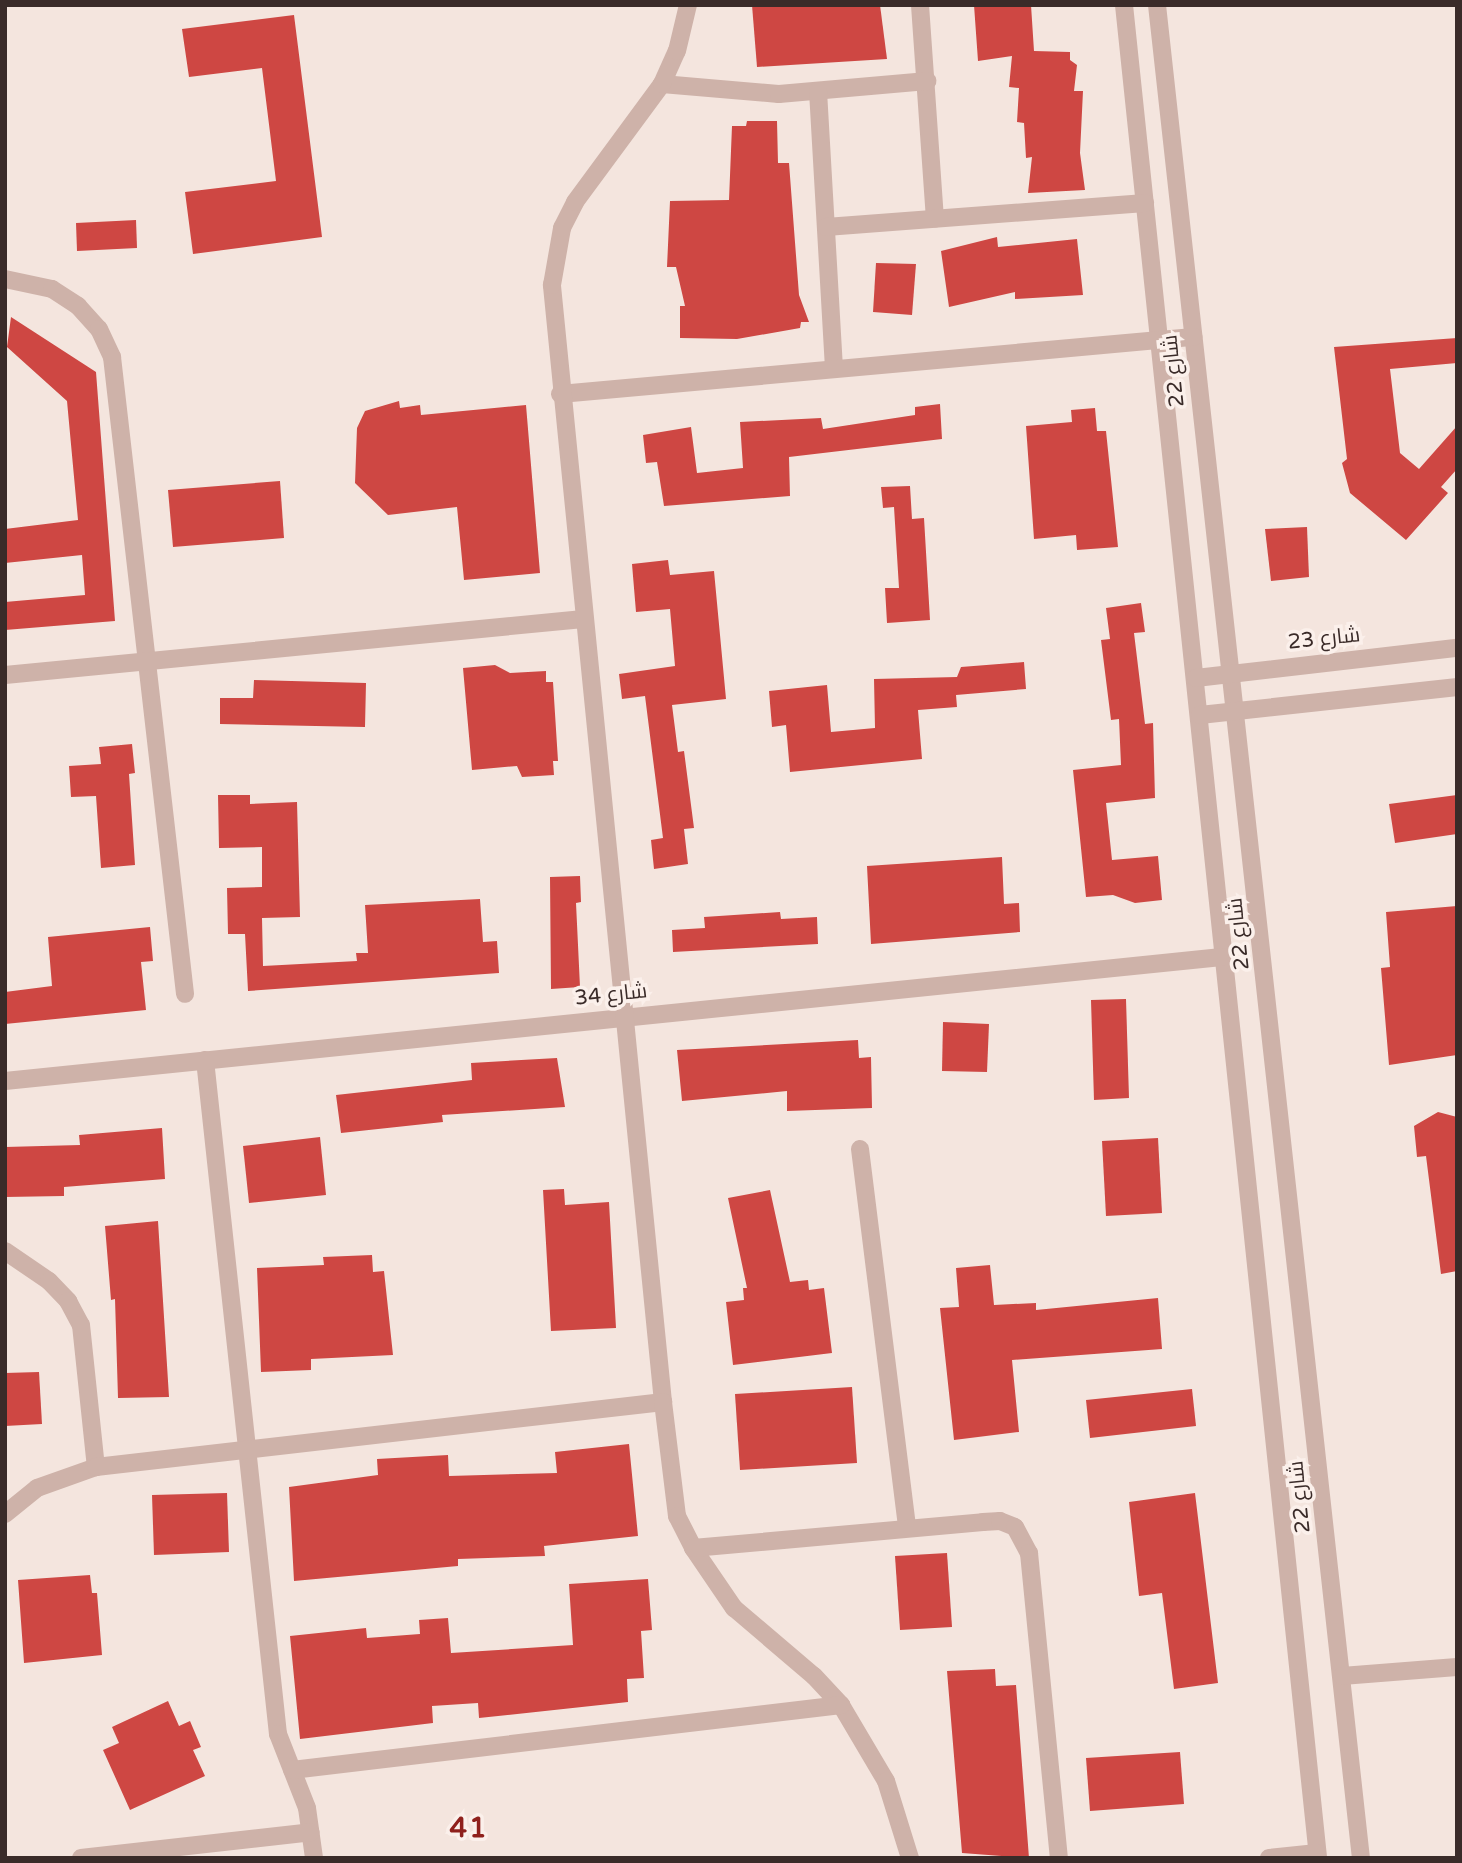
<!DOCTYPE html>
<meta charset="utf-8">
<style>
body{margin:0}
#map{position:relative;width:1462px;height:1863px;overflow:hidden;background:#f4e5de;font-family:"Varela Round",Cairo,sans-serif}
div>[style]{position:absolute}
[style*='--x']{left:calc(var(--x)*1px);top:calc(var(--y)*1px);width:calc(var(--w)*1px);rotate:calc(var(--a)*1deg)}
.building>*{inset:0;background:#ce4743}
.minor>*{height:18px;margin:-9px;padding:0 9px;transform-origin:9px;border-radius:9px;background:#ceb2a9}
span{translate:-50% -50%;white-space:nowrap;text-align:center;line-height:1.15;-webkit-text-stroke:7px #fbf0eb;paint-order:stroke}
.street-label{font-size:21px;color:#3a2b29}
.district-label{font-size:28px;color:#8f201c;font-weight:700;letter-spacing:2px}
.frame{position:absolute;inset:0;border:7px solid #3a2b29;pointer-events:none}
</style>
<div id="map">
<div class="building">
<div style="clip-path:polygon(752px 5px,880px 5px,887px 59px,757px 67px)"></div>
<div style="clip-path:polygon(974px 5px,1031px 5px,1034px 51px,1070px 52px,1070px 60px,1077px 65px,1074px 91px,1083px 91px,1080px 153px,1085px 190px,1028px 193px,1032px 157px,1026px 158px,1024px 123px,1017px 122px,1019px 88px,1009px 87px,1012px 56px,978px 61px)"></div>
<div style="clip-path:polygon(294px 15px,322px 237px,193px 254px,185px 192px,276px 181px,262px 68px,189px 77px,182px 29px)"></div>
<div style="clip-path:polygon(747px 121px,777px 121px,778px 163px,789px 163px,799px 295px,809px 322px,801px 322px,800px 328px,737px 339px,680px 338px,680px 306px,685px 306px,676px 267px,667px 267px,670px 201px,729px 200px,732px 126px,746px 126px)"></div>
<div style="clip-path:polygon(136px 220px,137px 248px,77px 251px,76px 223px)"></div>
<div style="clip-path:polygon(997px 237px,998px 247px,1077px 239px,1083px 295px,1015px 299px,1015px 292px,949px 307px,941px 251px)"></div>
<div style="clip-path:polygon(876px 263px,916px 264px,912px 315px,873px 312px)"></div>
<div style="clip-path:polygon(11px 317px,96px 372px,115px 621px,5px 630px,5px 602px,85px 595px,82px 555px,5px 563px,5px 529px,78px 520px,67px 401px,7px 347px)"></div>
<div style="clip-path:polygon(1457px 338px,1457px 363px,1390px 369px,1400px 453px,1419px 469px,1457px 426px,1457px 469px,1441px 487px,1448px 493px,1406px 540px,1350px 493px,1342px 463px,1347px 459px,1334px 347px)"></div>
<div style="clip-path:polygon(399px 401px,400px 408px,420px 405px,421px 415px,526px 405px,540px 573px,464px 580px,457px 507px,388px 515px,355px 483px,357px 428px,365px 411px)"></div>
<div style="clip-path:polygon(940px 404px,942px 439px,789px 457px,790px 496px,664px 506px,657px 462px,646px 463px,643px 435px,691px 427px,697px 473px,743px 468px,740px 422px,821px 418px,823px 429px,915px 415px,915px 407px)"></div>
<div style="clip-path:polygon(1095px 408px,1097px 431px,1106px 431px,1118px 547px,1077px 550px,1076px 535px,1034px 539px,1026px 426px,1072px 422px,1071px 410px)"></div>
<div style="clip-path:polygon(280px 481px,284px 538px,173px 547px,168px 490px)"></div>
<div style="clip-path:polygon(910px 486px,912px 519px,924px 518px,930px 620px,887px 623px,885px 588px,899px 588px,894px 507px,883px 508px,881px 487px)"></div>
<div style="clip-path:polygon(1307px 527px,1309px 577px,1271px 581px,1265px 529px)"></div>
<div style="clip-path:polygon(668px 560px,670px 575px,714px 571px,726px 699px,672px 705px,678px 752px,684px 751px,694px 828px,684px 829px,688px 864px,654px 869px,651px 840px,663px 838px,645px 696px,622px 699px,619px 674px,675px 666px,670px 609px,636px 612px,632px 564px)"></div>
<div style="clip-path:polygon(1141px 603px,1145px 632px,1134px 633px,1145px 724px,1153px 723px,1155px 798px,1106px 803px,1112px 860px,1158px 856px,1162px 900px,1135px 903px,1113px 895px,1086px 897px,1073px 770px,1121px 765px,1119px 719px,1111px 720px,1101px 640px,1110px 639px,1106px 608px)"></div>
<div style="clip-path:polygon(1024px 662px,1026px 689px,956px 695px,957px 707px,918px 710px,922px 759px,790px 772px,786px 725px,772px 727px,769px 691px,827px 685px,831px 732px,875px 728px,874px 679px,957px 677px,961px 667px)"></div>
<div style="clip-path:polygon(495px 665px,510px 673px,546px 671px,546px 682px,553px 682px,558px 761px,553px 761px,554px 775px,522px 777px,517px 766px,472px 770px,463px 668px)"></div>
<div style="clip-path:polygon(254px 680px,366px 683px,365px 727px,220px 724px,220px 698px,253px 698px)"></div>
<div style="clip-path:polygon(132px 744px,135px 773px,129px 774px,135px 865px,101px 868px,96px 796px,71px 797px,69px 766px,101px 764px,99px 747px)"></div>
<div style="clip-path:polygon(218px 795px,250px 795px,250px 804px,297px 802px,300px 917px,262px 918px,263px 966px,357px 961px,356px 953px,368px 953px,365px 905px,480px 899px,483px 942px,497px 941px,499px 973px,248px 991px,245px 934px,228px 934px,227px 888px,262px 887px,262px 847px,219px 848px)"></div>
<div style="clip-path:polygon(1457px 795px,1457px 834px,1395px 843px,1389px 804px)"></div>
<div style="clip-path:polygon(1002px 857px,1004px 904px,1019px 903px,1020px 932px,871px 944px,867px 866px)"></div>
<div style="clip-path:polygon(580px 876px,581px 902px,576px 903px,580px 987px,551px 989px,550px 877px)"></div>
<div style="clip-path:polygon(1457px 906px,1457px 1055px,1389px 1065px,1381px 968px,1390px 967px,1386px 912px)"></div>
<div style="clip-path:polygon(780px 912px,781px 919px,817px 917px,818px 944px,673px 952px,672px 930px,705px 928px,704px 917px)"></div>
<div style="clip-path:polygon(150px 927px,153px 961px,141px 962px,146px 1010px,5px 1024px,5px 992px,52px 986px,48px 937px)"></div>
<div style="clip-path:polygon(1126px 999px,1129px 1098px,1094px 1100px,1091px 1000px)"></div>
<div style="clip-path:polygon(943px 1022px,989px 1024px,987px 1072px,942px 1071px)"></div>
<div style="clip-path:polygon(858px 1040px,859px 1058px,871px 1057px,872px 1108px,787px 1111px,787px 1091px,682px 1101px,677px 1050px)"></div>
<div style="clip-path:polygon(557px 1058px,565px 1107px,442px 1115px,443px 1122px,341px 1133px,336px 1095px,472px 1080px,471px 1063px)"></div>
<div style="clip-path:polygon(1438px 1112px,1457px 1117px,1457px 1271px,1441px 1274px,1426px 1156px,1417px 1157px,1414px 1126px)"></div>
<div style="clip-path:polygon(162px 1128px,165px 1179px,64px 1187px,64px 1196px,5px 1197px,5px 1147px,80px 1145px,79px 1135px)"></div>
<div style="clip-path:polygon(320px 1137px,326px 1195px,249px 1203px,243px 1146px)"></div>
<div style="clip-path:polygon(1158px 1138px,1162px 1213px,1106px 1216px,1102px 1141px)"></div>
<div style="clip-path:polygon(564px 1189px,565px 1205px,609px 1202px,616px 1328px,551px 1331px,543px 1190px)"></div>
<div style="clip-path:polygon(770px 1190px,790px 1282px,808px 1280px,809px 1290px,824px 1288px,832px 1353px,733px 1365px,726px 1302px,744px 1300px,743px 1288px,747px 1288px,728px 1198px)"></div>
<div style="clip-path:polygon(158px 1221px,169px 1397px,118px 1398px,115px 1299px,111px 1300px,105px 1226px)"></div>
<div style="clip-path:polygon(372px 1255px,373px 1272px,384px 1271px,393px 1355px,311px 1359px,311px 1370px,261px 1372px,257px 1268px,324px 1265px,323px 1257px)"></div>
<div style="clip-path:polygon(990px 1265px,994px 1305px,1036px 1303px,1036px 1310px,1158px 1298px,1162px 1349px,1012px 1360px,1019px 1432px,954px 1440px,940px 1308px,959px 1307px,956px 1268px)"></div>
<div style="clip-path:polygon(39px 1372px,42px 1424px,5px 1426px,5px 1373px)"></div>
<div style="clip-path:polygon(852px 1387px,857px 1463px,740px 1470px,735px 1394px)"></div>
<div style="clip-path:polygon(1192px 1389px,1196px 1426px,1090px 1438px,1086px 1400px)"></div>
<div style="clip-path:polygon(629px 1444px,638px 1536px,544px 1546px,545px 1556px,458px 1559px,458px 1566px,294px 1581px,289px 1487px,378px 1475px,377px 1459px,448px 1455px,449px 1476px,557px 1473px,555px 1452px)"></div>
<div style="clip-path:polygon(227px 1493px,229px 1552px,154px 1555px,152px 1495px)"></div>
<div style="clip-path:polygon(1195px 1493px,1218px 1683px,1174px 1689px,1162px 1593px,1139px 1596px,1129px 1502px)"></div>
<div style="clip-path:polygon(947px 1553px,952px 1627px,900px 1630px,895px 1556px)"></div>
<div style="clip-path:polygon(90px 1575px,92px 1593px,97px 1593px,102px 1655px,24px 1663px,18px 1580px)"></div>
<div style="clip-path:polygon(648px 1579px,652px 1630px,641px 1631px,644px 1678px,627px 1679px,628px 1702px,479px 1718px,478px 1703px,432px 1706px,433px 1723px,300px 1739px,290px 1636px,366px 1628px,367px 1638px,420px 1634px,419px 1620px,448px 1618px,451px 1653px,573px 1645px,569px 1584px)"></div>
<div style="clip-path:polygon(995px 1669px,996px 1686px,1016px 1685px,1029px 1858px,962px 1853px,947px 1671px)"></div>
<div style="clip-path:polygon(168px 1701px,179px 1726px,190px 1721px,201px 1747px,193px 1750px,205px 1776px,130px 1810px,103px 1750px,119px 1743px,112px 1727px)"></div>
<div style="clip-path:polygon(1180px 1752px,1184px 1804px,1090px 1811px,1086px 1758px)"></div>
</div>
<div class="minor">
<div style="--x:920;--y:5;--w:214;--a:86"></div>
<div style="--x:1124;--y:5;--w:1863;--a:84.02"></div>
<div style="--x:1157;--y:5;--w:1864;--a:83.72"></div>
<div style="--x:662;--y:84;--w:117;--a:4.9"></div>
<div style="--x:779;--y:94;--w:149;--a:-5"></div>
<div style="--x:818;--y:91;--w:278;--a:86.7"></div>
<div style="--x:826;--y:227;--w:320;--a:-4.3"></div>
<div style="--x:5;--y:279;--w:48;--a:12"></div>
<div style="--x:52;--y:289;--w:31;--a:33"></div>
<div style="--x:78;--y:306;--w:31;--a:48"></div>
<div style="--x:99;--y:329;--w:31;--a:65"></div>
<div style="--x:112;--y:357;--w:641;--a:83.46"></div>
<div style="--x:560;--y:394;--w:636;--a:-5.15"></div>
<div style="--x:5;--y:675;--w:581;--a:-5.53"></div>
<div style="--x:1196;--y:678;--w:263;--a:-6.6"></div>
<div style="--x:1200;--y:715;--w:259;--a:-6.2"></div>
<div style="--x:205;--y:1060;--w:678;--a:83.82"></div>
<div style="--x:278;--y:1734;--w:79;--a:68.6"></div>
<div style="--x:307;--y:1808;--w:50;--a:82"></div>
<div style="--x:5;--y:1081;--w:1223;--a:-5.82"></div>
<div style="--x:860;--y:1149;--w:382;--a:82.9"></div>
<div style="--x:5;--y:1251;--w:53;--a:34.3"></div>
<div style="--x:49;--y:1281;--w:28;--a:46"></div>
<div style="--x:68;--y:1301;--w:27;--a:62"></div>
<div style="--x:81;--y:1325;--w:143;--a:84"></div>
<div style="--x:663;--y:1402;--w:1123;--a:-95.68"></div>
<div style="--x:552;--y:285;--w:58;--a:-80"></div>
<div style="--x:562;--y:228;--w:29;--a:-63"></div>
<div style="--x:575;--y:202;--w:147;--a:-53.6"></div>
<div style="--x:662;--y:84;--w:36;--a:-66"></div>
<div style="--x:677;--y:51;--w:47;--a:-76.6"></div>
<div style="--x:5;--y:1514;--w:41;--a:-39.1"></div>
<div style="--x:37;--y:1488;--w:63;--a:-19.6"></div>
<div style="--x:96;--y:1467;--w:571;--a:-6.54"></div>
<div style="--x:663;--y:1402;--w:115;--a:83"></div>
<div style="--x:677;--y:1516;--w:36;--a:63"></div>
<div style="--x:693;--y:1548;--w:73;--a:55.7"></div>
<div style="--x:734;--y:1608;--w:105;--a:40.4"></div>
<div style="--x:814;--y:1676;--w:40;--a:47"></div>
<div style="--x:841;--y:1705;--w:88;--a:59.4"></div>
<div style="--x:886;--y:1781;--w:81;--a:72.7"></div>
<div style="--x:693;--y:1548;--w:291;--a:-5.1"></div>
<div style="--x:983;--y:1522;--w:17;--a:-3"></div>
<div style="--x:1000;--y:1521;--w:16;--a:22"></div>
<div style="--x:1015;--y:1527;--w:30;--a:62"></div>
<div style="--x:1029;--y:1553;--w:306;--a:84.4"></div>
<div style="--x:1342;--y:1676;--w:115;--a:-4.5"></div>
<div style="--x:292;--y:1770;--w:553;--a:-6.75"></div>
<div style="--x:81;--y:1858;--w:231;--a:-6.4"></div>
<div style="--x:1269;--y:1858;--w:48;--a:-5.9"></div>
</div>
<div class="street-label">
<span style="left:1174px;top:371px;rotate:-96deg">شارع 22</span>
<span style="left:1324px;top:639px;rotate:-6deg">شارع 23</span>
<span style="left:1239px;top:934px;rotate:-96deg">شارع 22</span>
<span style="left:611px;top:995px;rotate:-6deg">شارع 34</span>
<span style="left:1300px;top:1497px;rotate:-96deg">شارع 22</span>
</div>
<div class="district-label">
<span style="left:469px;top:1828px">41</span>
</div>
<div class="frame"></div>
</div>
